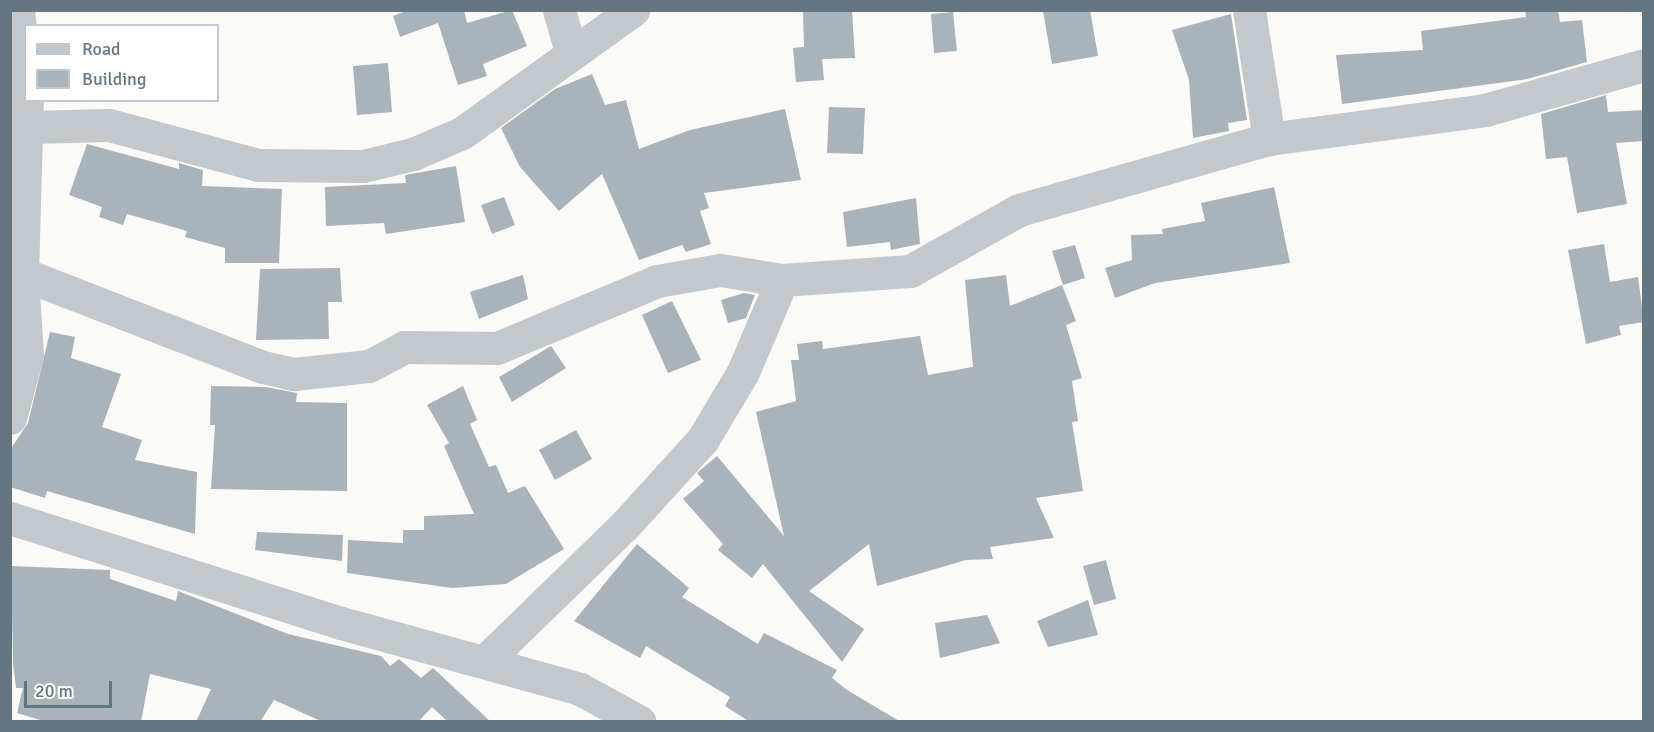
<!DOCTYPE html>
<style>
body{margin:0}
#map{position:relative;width:1654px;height:732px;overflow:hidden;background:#fafaf8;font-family:Signika,sans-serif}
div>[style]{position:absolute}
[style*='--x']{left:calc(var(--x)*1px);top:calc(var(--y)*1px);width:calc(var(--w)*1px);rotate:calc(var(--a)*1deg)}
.building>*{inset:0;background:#aab3b9}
.minor>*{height:33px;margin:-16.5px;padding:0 16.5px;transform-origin:16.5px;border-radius:16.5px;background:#c3c8cc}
span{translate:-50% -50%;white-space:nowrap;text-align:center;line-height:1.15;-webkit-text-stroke:6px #fff;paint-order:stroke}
.frame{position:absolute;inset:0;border:12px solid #657683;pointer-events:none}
.legend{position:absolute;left:24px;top:24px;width:195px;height:78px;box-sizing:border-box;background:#fff;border:2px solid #c1c8cd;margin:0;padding:8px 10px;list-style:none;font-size:18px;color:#657683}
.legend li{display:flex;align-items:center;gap:12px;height:30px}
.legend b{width:30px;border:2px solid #c1c8cd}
.scale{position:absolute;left:24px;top:681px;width:88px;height:27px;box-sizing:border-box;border:3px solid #657683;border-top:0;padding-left:8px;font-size:18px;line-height:21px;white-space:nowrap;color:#657683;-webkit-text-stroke:4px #fff;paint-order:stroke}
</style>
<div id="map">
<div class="building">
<div style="clip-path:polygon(408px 10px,464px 10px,467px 23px,512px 10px,527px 46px,483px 64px,487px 76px,458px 85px,438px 23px,400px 37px,393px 16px)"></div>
<div style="clip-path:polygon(852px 10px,855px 58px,822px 59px,824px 80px,796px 82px,793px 48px,804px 47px,803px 12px)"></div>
<div style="clip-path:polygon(1043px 10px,1090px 10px,1098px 56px,1052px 64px)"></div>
<div style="clip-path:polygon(1525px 10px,1558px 10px,1560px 22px,1582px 20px,1587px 62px,1527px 79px,1342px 104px,1336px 55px,1423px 50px,1421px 31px,1526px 17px)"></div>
<div style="clip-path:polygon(953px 12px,957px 51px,934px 53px,931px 14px)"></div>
<div style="clip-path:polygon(1231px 14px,1247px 120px,1228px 123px,1229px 131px,1193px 138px,1189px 80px,1172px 30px)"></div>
<div style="clip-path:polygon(388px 63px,392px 112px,357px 115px,353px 66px)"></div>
<div style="clip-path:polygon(592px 74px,605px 105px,626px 100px,639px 149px,690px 130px,785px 109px,801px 180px,704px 193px,709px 208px,700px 211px,711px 244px,686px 252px,682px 245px,639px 260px,602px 174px,559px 211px,520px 167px,501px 128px,555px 89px)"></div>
<div style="clip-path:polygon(1606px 95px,1608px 112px,1644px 110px,1644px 141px,1616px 143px,1627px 204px,1577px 213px,1567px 157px,1546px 159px,1541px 114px)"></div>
<div style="clip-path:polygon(829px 107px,865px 108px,863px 154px,827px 153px)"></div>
<div style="clip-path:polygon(87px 144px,179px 169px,179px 163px,203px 170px,202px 186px,282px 189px,279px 263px,225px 263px,225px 248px,185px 237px,187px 231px,127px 214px,123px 225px,99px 217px,102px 207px,69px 195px)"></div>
<div style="clip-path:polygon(456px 166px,465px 222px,386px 234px,384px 223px,326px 226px,325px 187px,406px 183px,405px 175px)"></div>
<div style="clip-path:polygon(1274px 187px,1290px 263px,1155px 283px,1115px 298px,1105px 268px,1132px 260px,1131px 235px,1163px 234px,1162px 229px,1205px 221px,1201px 203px)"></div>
<div style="clip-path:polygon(504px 197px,515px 225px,492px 234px,481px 205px)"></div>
<div style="clip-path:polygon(916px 198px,920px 244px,891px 250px,890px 242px,847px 247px,843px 212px)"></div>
<div style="clip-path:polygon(1604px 244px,1610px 282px,1638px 277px,1644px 322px,1619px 326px,1621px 335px,1586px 344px,1568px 250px)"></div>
<div style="clip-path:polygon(1075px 245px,1085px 278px,1063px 285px,1052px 251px)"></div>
<div style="clip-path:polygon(340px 268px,342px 302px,328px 302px,329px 339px,256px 340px,260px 269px)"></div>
<div style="clip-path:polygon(523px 275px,528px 299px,479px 319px,470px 292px)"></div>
<div style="clip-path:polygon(1006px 275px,1010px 306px,1062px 285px,1076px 321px,1066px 325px,1082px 378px,1072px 381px,1078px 421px,1072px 422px,1083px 491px,1036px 498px,1054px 538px,990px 547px,993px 559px,966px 560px,877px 586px,869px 544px,809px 591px,864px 629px,842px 662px,763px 564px,752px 578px,718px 550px,723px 544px,683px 499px,704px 481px,697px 473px,717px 456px,784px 536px,756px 412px,796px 401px,791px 360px,799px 360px,797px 344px,822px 341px,823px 349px,920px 336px,928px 375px,973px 367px,965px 280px)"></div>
<div style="clip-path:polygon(744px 293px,755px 295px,746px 318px,728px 323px,721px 300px)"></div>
<div style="clip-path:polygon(672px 301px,701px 360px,668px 373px,642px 315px)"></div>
<div style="clip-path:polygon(50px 332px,75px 337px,71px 358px,121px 374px,102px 427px,142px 440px,135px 460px,197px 472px,195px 534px,47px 491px,45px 498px,10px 487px,10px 450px,28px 423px)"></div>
<div style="clip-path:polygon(551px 346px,566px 368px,512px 402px,499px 377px)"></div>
<div style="clip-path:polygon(211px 386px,266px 387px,297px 393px,296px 402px,347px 403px,347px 491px,211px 489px,215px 425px,210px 425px)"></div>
<div style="clip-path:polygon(463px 386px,477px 420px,470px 424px,489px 467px,496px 465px,508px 493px,525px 486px,564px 549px,506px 584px,452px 588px,347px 573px,348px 540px,403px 543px,403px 530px,424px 530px,424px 516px,474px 514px,444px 446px,449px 443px,427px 405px)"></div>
<div style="clip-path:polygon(576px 430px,592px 459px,555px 480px,539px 450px)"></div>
<div style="clip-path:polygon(257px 532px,343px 535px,342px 561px,255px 550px)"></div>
<div style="clip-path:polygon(637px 544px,689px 588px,682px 597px,758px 644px,764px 633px,837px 670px,832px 678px,847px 690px,901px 722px,750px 722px,725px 706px,730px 697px,646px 646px,640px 658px,574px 621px)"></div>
<div style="clip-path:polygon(1106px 560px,1116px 599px,1094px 605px,1083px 566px)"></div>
<div style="clip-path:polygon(11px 566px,110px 570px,110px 579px,176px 601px,178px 591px,288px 634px,381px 656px,390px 666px,399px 659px,421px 678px,433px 668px,491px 722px,448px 722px,432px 707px,418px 722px,323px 722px,274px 700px,260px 722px,196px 722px,211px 689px,150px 674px,141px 722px,47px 722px,17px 713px,23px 688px,16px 688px,13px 663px)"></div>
<div style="clip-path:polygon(1088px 600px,1098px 635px,1048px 647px,1037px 621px)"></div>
<div style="clip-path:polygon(987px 615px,1000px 643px,940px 658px,935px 623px)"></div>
</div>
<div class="minor">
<div style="--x:18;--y:10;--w:76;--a:84"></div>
<div style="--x:559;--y:10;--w:44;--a:74.1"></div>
<div style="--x:1249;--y:10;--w:131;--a:81.2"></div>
<div style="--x:30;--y:127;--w:79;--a:-1.5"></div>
<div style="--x:109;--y:125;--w:154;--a:15"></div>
<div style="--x:258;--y:165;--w:105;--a:0.5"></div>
<div style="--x:363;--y:166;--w:51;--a:-13.5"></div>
<div style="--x:413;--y:154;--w:53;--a:-23.2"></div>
<div style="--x:462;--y:133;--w:211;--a:-35.7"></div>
<div style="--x:10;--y:269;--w:271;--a:21.2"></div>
<div style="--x:263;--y:367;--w:32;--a:13"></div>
<div style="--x:294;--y:374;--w:75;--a:-6.1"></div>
<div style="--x:369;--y:366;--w:40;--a:-28"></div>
<div style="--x:404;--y:347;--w:93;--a:0.6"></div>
<div style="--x:497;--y:348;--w:173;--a:-22.7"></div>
<div style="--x:657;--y:281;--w:64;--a:-9.9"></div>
<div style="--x:720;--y:270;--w:63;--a:9.2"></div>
<div style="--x:782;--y:280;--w:128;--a:-4"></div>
<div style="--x:910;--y:271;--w:125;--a:-29.2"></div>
<div style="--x:1019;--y:210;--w:260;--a:-15.9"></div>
<div style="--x:1269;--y:139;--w:218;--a:-7.6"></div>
<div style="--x:1485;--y:110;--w:165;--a:-15.8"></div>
<div style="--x:10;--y:418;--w:65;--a:-74.9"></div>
<div style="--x:27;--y:355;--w:80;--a:-93.6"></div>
<div style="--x:22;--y:275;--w:175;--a:-88.4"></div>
<div style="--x:10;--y:518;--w:347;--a:17.6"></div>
<div style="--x:341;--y:623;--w:248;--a:15.4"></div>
<div style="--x:580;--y:689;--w:68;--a:28.8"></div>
<div style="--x:484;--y:662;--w:198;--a:-44.2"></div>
<div style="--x:626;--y:524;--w:115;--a:-47.8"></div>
<div style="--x:703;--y:439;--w:78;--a:-59.2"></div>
<div style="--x:743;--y:372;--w:100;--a:-67"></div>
</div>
<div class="frame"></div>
<ul class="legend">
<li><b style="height:8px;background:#c3c8cc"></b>Road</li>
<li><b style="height:16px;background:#aab3b9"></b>Building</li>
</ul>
<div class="scale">20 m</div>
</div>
